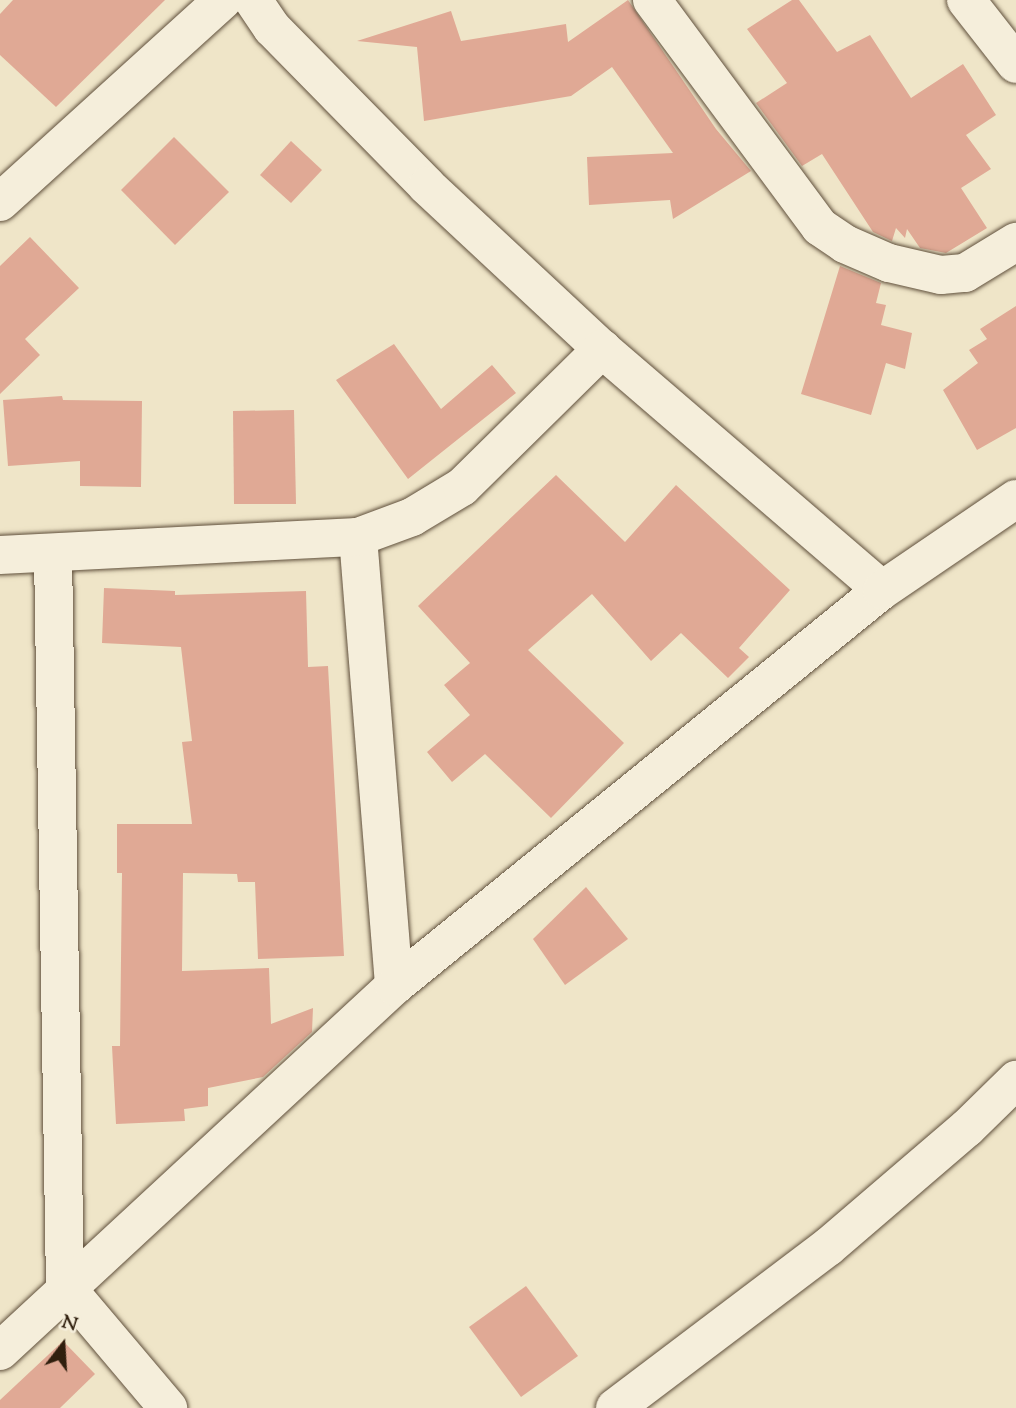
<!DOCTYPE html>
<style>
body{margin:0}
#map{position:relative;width:1016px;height:1408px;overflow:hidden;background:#efe5c8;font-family:"Sorts Mill Goudy",serif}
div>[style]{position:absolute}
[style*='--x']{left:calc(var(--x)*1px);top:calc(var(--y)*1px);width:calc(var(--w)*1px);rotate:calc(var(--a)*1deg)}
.building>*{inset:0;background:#e0a995}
.roads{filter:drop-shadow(0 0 2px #60503c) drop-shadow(0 0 2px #60503c)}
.minor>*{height:38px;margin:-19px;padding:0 19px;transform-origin:19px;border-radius:19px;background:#f5eedb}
span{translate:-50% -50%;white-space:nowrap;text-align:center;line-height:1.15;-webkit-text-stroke:7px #f5eedb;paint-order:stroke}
.north{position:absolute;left:28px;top:1310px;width:70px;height:70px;-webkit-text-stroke:5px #f5eedb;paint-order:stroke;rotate:17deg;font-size:19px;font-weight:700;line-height:28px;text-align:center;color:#301f0e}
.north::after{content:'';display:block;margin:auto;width:24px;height:32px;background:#301f0e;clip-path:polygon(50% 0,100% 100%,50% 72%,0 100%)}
</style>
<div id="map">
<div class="building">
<div style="clip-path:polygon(13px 0,165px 0,56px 107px,0 55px,0 14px)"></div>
<div style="clip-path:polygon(628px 0,716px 129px,751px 171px,673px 219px,670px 200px,589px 205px,587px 157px,673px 153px,612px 67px,571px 96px,424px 121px,417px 47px,357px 41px,451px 11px,461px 41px,566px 24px,568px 42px)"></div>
<div style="clip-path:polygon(792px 0,799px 0,837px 52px,870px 35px,911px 98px,963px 64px,996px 115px,966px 135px,991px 169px,961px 188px,987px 228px,946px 253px,920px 248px,907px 229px,905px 238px,896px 228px,892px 241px,873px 232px,822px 154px,802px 166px,756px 103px,787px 83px,747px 29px)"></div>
<div style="clip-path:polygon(174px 137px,229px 192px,175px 245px,121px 190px)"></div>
<div style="clip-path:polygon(291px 141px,322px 170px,291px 203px,260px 175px)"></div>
<div style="clip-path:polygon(30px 237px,79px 288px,25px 339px,40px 355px,0 394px,0 266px)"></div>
<div style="clip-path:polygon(840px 266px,881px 283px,876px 303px,886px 305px,881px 325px,912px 333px,905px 369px,886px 363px,871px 415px,801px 394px)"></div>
<div style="clip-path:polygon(1016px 306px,1016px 428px,977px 450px,943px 390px,978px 363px,969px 350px,987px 339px,980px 329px)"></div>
<div style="clip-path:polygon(394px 344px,441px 409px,492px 365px,516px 393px,408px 479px,336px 380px)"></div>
<div style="clip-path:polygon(62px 396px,63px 400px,142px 401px,141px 487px,80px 486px,80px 461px,8px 466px,3px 400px)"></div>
<div style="clip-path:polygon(294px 410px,296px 504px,234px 504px,233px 411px)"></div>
<div style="clip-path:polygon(556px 475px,625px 542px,676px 485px,790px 590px,739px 648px,749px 657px,728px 678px,681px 633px,651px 661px,592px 594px,528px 650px,624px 743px,551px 818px,485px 754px,452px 782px,427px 752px,470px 715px,444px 685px,470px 663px,418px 606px)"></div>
<div style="clip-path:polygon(104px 588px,175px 591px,175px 595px,306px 591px,308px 667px,328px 666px,344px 956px,258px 959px,255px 882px,238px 882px,237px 874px,183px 873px,182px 971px,269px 968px,271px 1024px,313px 1008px,312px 1032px,263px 1077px,208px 1088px,208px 1106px,184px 1109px,185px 1121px,116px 1124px,112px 1046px,120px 1046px,122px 873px,117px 873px,117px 824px,192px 824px,182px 742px,192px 741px,181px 647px,102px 643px)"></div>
<div style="clip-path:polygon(586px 887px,628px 939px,565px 985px,533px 939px)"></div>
<div style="clip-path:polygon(526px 1286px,578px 1356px,521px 1397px,469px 1327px)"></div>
<div style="clip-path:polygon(63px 1341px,95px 1374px,60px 1408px,0 1408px,0 1400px)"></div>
</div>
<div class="roads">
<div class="minor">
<div style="--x:253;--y:0;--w:34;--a:56"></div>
<div style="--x:272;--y:28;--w:221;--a:45.5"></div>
<div style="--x:427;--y:186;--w:239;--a:43"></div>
<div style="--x:602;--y:349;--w:369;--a:40.7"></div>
<div style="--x:652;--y:0;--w:282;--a:53.5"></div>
<div style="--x:820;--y:227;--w:30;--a:34"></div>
<div style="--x:845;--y:244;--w:48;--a:23.4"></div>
<div style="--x:889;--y:263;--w:53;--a:13"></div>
<div style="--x:941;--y:275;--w:24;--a:-5"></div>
<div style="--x:965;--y:273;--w:60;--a:-31.3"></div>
<div style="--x:966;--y:0;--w:81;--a:52"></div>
<div style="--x:0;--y:202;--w:301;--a:-42.2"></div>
<div style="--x:358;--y:537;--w:450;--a:85.4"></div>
<div style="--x:53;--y:554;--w:732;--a:89.06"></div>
<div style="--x:65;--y:1286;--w:160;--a:49.8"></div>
<div style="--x:0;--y:555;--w:358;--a:-2.9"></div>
<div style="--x:358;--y:537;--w:58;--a:-20.3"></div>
<div style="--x:412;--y:517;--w:58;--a:-31"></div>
<div style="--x:462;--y:487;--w:197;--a:-44.6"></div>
<div style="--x:0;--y:1351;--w:537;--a:-42.81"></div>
<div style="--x:394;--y:986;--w:628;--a:-39.06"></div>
<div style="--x:882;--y:590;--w:162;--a:-34.2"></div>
<div style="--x:615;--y:1408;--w:267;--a:-37.1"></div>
<div style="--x:828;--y:1247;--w:183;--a:-40.6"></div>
<div style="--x:967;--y:1128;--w:69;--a:-44.4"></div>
</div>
</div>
<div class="north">N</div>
</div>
